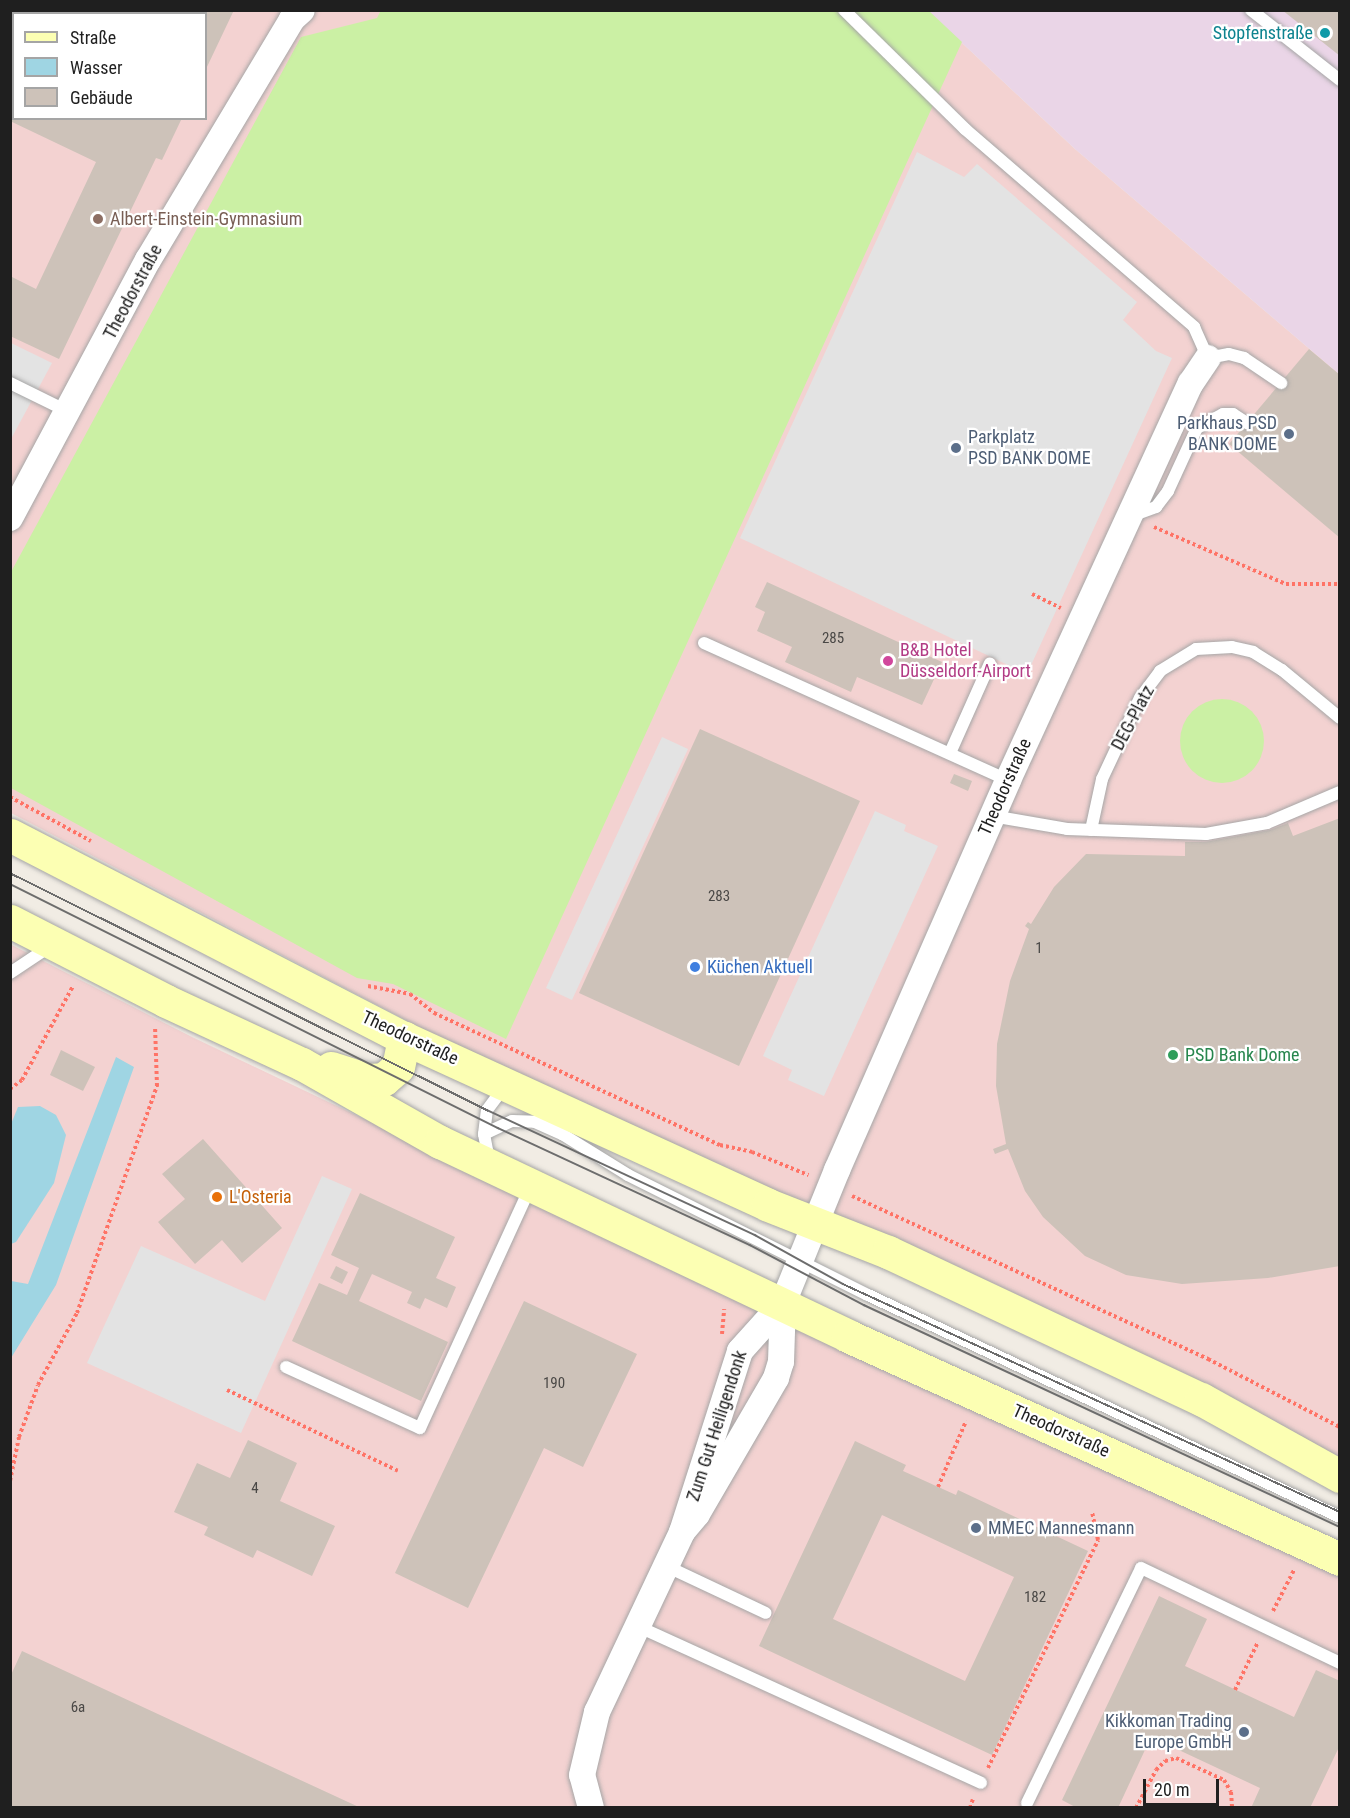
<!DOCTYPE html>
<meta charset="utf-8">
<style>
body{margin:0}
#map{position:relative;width:1350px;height:1818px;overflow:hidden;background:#f1ece4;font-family:"Roboto Condensed",sans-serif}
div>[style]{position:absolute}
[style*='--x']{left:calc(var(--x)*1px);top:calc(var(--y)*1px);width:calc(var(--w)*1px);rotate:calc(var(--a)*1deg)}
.commercial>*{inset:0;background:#f3d2d1}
.industrial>*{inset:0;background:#ead5e7}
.grass>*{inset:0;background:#cbf0a4}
.round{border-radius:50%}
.parking>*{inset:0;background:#e3e3e3}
.water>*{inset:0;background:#9fd5e3}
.building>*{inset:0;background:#cdc2b9}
.path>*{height:4px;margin-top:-2px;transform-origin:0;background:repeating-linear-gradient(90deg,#ff7366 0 3px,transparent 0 6px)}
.roads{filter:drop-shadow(0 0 2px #a6a6a6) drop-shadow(0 0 2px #a6a6a6)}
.lane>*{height:12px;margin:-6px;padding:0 6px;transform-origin:6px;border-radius:6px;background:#fff}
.street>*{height:26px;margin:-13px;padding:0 13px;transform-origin:13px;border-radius:13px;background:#fff}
.secondary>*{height:33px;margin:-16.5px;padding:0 16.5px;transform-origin:16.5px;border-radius:16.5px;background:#fcffb3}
.tram>*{height:1.5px;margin:-0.75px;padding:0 0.75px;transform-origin:0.75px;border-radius:0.75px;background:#6d6d6d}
.dots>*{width:16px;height:16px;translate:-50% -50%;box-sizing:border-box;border:3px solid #fff;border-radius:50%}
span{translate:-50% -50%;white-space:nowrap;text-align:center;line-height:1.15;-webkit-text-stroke:4.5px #fff;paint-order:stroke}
.number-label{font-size:15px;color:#4a4846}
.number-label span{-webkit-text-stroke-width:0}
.culture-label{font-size:18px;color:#0d838f}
.right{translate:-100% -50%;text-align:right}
.education-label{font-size:18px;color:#785e54}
.left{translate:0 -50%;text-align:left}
.street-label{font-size:18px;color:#1f1f1f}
.service-label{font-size:18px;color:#4e5e75}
.hotel-label{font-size:18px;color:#b23c85}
.shop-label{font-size:18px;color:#366cbe}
.leisure-label{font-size:18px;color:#27864d}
.food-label{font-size:18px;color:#c56008}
.frame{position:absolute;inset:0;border:12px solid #1f1f1f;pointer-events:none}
.legend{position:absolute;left:12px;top:12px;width:195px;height:108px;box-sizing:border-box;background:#fff;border:2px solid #a5a5a5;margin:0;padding:8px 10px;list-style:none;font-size:18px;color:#1f1f1f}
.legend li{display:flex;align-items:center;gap:12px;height:30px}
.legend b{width:30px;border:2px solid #a5a5a5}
.scale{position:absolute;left:1143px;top:1779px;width:76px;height:27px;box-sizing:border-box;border:3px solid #1f1f1f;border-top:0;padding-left:8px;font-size:18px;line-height:21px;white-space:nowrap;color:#1f1f1f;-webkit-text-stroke:4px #fff;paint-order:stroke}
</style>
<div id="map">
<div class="commercial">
<div style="clip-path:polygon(evenodd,10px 11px,928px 11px,1075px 149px,1339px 374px,1339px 1465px,438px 1037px,11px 813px,10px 11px,14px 14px,206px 14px,206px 118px,14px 118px,14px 14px)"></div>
<div style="clip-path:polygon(10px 944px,192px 1037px,859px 1355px,1339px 1575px,1339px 1807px,11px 1807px)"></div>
</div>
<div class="industrial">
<div style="clip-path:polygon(928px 11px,1339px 11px,1339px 374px,1075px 149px)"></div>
</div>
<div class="grass">
<div style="clip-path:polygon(381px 10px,928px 10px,962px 42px,506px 1039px,393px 984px,357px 978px,11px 788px,11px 572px,301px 37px,377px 18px)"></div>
<div class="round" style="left:1180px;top:699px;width:84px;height:84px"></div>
</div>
<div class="parking">
<div style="clip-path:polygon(917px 152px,964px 177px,977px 164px,1137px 302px,1123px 320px,1156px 351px,1172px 358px,1027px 674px,740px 538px)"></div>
<div style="clip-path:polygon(11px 343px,52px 363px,11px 439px)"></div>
<div style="clip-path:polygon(662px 737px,688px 749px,572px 1000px,546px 988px)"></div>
<div style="clip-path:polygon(875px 811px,906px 825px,904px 831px,938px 846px,824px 1096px,788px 1080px,792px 1070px,763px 1056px)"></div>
<div style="clip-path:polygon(322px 1176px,352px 1189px,241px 1433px,87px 1363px,141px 1246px,265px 1301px)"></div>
</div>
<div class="water">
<div style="clip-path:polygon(116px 1057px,134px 1067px,56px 1285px,11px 1358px,11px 1281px,28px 1284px)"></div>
<div style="clip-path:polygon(40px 1106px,56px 1115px,66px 1135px,54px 1183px,16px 1242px,11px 1244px,11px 1124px,18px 1107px)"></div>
</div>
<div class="building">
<div style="clip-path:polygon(10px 10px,234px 10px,206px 69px,206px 14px,14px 14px,14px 118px,182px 118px,162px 160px,156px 158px,59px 359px,10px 336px,10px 276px,36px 289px,96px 162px,10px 121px)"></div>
<div style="clip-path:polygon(1282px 10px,1340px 10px,1340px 56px)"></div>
<div style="clip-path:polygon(1309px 349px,1340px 375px,1340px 538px,1229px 444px)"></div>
<div style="clip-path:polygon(767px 582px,942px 662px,922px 705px,857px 677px,851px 692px,785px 662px,792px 647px,757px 631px,765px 612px,755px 607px)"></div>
<div style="clip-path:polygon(700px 729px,860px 801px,739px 1066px,579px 993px)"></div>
<div style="clip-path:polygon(954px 774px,972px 781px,968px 791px,950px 783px)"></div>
<div style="clip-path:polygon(1340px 818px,1340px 1266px,1268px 1278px,1182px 1284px,1126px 1275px,1085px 1256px,1043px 1217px,1025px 1191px,1008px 1149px,995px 1154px,993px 1149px,1006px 1144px,996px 1086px,997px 1044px,1010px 981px,1029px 929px,1025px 926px,1028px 922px,1031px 924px,1054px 887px,1086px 854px,1185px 856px,1185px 842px,1205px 842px,1270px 830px,1288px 823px,1293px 836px)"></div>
<div style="clip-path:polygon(61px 1050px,95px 1067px,83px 1091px,50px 1075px)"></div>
<div style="clip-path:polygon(203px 1139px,282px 1228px,242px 1263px,222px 1240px,195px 1264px,158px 1222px,185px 1199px,162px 1174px)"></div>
<div style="clip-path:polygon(360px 1193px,455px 1237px,436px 1278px,456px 1287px,447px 1308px,425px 1298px,420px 1309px,407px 1303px,412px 1292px,372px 1274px,359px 1301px,448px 1342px,421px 1401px,292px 1341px,319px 1283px,347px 1295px,359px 1268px,331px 1255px)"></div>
<div style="clip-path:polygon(336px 1266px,348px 1272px,342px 1284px,330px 1278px)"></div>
<div style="clip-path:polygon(524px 1301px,637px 1354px,583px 1467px,544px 1448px,468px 1608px,395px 1573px)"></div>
<div style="clip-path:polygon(248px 1440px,297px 1463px,280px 1501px,335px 1526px,312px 1576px,257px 1550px,253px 1558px,204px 1535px,208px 1527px,174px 1512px,197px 1463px,230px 1478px)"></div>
<div style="clip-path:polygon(evenodd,855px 1441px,906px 1465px,903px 1471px,956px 1495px,958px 1490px,1088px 1551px,992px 1755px,759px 1646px,855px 1441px,882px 1515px,1014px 1577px,965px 1681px,833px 1619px,882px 1515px)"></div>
<div style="clip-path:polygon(1159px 1596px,1207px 1619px,1185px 1666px,1294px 1717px,1316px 1670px,1340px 1681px,1340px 1745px,1310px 1808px,1251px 1808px,1260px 1788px,1151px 1737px,1118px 1808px,1077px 1808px,1062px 1800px)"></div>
<div style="clip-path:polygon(22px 1651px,257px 1760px,361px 1808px,10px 1808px,10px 1677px)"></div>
</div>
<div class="path">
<div style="--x:1154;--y:527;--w:144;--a:23.4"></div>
<div style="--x:1286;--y:584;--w:54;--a:0"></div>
<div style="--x:1032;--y:594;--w:32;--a:26"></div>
<div style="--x:10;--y:797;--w:92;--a:28.5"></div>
<div style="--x:368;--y:986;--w:43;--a:10.8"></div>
<div style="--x:410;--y:994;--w:31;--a:38"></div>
<div style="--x:434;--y:1013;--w:315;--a:24.8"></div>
<div style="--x:720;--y:1145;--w:33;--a:12"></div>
<div style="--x:752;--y:1152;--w:61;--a:22.3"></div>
<div style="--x:10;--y:1089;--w:15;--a:-37"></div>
<div style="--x:22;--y:1080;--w:107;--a:-61.5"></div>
<div style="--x:852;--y:1196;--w:392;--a:24.6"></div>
<div style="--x:1208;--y:1359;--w:148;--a:27.3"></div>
<div style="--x:722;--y:1334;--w:25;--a:-85"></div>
<div style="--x:227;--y:1390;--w:189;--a:25.3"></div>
<div style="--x:10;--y:1481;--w:45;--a:-78.4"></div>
<div style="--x:19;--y:1437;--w:55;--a:-69.9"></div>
<div style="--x:38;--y:1385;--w:82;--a:-61.6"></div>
<div style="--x:77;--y:1313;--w:241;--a:-70.6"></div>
<div style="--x:157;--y:1086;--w:59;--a:-91.9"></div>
<div style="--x:938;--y:1487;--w:72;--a:-67"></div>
<div style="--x:1273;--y:1611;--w:46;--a:-62.9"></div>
<div style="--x:1235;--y:1690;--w:53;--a:-64.4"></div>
<div style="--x:988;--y:1768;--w:253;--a:-64.2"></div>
<div style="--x:1098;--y:1540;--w:29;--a:-102"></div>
<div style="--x:970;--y:1808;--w:9;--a:-72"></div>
<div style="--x:1136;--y:1808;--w:43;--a:-62.2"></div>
<div style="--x:1156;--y:1770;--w:13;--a:-45"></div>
<div style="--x:1165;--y:1761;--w:11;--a:-15"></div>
<div style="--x:1176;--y:1758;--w:53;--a:24.6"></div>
<div style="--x:1224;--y:1780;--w:14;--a:60"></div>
<div style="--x:1231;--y:1792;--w:16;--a:86"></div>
</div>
<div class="roads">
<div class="lane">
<div style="--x:844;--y:10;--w:170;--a:44.5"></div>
<div style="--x:965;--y:129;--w:303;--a:40.8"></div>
<div style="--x:1194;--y:327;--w:34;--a:66"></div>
<div style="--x:1208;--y:358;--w:21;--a:-11"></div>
<div style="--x:1229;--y:354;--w:16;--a:15"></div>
<div style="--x:1244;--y:358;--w:45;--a:34"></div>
<div style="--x:1251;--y:10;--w:113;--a:38.2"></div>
<div style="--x:10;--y:383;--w:66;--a:26.2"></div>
<div style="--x:1131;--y:516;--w:27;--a:-20"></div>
<div style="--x:1156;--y:507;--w:20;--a:-53"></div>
<div style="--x:1168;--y:491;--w:69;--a:-65.3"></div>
<div style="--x:1197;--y:428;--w:30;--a:-28"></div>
<div style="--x:1223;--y:414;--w:10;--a:0"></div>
<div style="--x:1233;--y:414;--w:17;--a:33"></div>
<div style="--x:704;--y:643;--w:333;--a:24.3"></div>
<div style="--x:950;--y:753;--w:98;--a:-66"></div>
<div style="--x:992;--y:816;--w:76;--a:9.8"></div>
<div style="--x:1067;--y:829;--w:139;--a:2.1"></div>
<div style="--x:1206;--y:834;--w:62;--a:-10.2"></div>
<div style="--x:1267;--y:823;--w:79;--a:-23"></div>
<div style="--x:1091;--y:830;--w:52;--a:-77.8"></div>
<div style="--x:1102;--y:779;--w:89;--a:-64.9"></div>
<div style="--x:1140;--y:698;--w:34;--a:-53"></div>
<div style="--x:1160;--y:671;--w:42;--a:-31.4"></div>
<div style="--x:1196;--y:649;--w:36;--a:-3"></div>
<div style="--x:1232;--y:647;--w:22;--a:13"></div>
<div style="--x:1253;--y:652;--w:34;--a:32"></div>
<div style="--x:1282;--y:670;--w:75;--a:39.6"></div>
<div style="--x:10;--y:973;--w:50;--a:-33.7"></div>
<div style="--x:484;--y:1134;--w:24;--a:-83"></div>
<div style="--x:487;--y:1110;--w:21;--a:-53"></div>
<div style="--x:500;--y:1093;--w:9;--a:0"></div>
<div style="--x:489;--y:1160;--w:26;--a:-101"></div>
<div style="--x:484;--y:1134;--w:31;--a:-25"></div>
<div style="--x:512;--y:1121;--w:23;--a:2"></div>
<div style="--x:535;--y:1122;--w:30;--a:24"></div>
<div style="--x:562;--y:1134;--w:78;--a:31.8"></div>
<div style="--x:628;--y:1175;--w:268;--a:26.6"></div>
<div style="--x:868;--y:1295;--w:522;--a:25.19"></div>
<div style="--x:286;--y:1367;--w:147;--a:24.5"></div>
<div style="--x:420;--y:1428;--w:266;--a:-65.4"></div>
<div style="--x:666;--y:1566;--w:110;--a:25.2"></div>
<div style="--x:637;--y:1626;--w:378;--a:24.5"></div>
<div style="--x:1027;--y:1803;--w:261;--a:-64.1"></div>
<div style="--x:1141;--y:1568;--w:221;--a:25.5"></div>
</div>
<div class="street">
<div style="--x:10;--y:518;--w:293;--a:-61.9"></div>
<div style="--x:148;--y:260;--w:281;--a:-59.1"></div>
<div style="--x:292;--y:19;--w:13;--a:-42"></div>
<div style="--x:682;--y:1532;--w:23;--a:-50"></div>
<div style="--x:697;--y:1514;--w:157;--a:-59.8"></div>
<div style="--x:776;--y:1378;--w:17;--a:-73"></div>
<div style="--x:781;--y:1362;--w:59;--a:-88.1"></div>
<div style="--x:783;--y:1303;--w:144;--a:-67.9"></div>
<div style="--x:837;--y:1170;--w:426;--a:-66.3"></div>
<div style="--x:1008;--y:780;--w:437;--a:-65.3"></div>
<div style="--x:1191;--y:383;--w:30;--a:-56"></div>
<div style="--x:591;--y:1808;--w:34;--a:-105"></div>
<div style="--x:582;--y:1775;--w:65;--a:-76.6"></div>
<div style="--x:597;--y:1712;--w:199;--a:-64.7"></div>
<div style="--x:682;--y:1532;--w:190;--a:-72.2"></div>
<div style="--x:740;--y:1351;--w:64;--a:-48.1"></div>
</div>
<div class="secondary">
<div style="--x:10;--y:835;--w:443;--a:27.3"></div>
<div style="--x:404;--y:1038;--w:400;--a:24.6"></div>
<div style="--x:768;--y:1205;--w:129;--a:21.4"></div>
<div style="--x:888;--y:1252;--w:346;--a:25.2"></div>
<div style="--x:1201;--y:1399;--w:159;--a:29"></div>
<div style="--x:10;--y:921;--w:175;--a:27.1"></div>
<div style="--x:166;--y:1001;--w:150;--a:24.9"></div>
<div style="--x:302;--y:1064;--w:159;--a:29.5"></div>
<div style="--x:440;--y:1142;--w:452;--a:25.4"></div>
<div style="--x:848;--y:1336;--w:540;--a:24.38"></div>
<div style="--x:331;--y:1068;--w:38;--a:18"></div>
<div style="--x:367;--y:1080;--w:17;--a:-3"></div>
<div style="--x:384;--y:1079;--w:18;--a:-41"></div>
<div style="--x:398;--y:1067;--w:30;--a:-78"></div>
</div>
</div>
<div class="tram">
<div style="--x:10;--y:873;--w:533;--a:26.42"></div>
<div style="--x:487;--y:1110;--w:296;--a:25"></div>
<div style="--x:755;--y:1235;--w:101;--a:29.1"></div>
<div style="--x:843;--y:1284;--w:547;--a:24.64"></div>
<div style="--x:10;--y:884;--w:546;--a:26.57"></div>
<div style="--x:498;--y:1128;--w:278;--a:24.9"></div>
<div style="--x:750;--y:1245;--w:129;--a:27.8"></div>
<div style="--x:864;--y:1305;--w:525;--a:25"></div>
</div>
<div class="dots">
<div style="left:1325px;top:33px;background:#0f9aa8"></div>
<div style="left:98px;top:219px;background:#8d6e63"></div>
<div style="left:1289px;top:434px;background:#5c6f8a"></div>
<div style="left:956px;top:448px;background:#5c6f8a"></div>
<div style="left:888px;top:661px;background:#d1479c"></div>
<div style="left:695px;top:967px;background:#3f7fe0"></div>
<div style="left:1173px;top:1055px;background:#2e9e5b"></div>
<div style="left:217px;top:1197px;background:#e8710a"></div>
<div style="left:976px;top:1528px;background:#5c6f8a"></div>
<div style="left:1244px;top:1732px;background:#5c6f8a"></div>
</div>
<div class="number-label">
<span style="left:833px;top:639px">285</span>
<span style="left:719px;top:897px">283</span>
<span style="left:1039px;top:949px">1</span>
<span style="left:554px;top:1384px">190</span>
<span style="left:255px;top:1489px">4</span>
<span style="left:1035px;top:1598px">182</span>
<span style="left:78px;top:1708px">6a</span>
</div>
<div class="culture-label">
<span class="right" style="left:1313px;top:33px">Stopfenstraße</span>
</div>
<div class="education-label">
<span class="left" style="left:110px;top:219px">Albert-Einstein-Gymnasium</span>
</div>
<div class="street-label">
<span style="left:133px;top:292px;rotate:-62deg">Theodorstraße</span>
<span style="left:1133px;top:718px;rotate:-62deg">DEG-Platz</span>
<span style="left:1005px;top:787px;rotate:-66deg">Theodorstraße</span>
<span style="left:410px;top:1038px;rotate:25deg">Theodorstraße</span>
<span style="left:717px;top:1426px;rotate:-72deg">Zum Gut Heiligendonk</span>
<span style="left:1061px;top:1431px;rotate:24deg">Theodorstraße</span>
</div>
<div class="service-label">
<span class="right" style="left:1277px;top:434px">Parkhaus PSD<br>BANK DOME</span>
<span class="left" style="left:968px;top:448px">Parkplatz<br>PSD BANK DOME</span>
<span class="left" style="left:988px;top:1528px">MMEC Mannesmann</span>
<span class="right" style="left:1232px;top:1732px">Kikkoman Trading<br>Europe GmbH</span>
</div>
<div class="hotel-label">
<span class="left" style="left:900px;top:661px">B&amp;B Hotel<br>Düsseldorf-Airport</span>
</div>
<div class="shop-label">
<span class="left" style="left:707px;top:967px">Küchen Aktuell</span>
</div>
<div class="leisure-label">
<span class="left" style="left:1185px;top:1055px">PSD Bank Dome</span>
</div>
<div class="food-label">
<span class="left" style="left:229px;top:1197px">L'Osteria</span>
</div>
<div class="frame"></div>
<ul class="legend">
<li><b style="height:8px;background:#fcffb3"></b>Straße</li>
<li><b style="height:16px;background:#9fd5e3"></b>Wasser</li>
<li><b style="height:16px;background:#cdc2b9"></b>Gebäude</li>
</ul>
<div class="scale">20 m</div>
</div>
